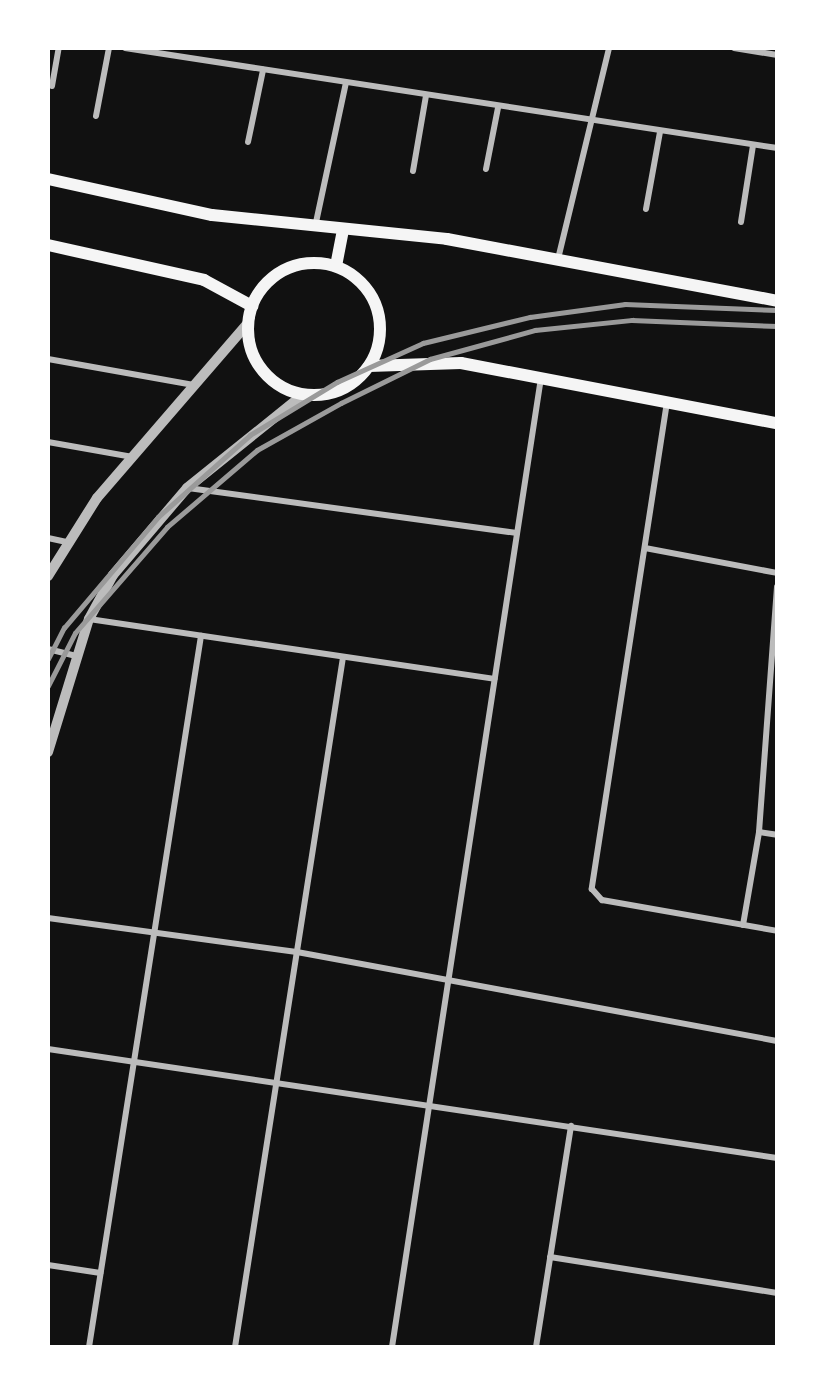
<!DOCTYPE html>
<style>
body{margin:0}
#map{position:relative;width:825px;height:1395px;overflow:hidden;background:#111;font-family:"Space Grotesk",sans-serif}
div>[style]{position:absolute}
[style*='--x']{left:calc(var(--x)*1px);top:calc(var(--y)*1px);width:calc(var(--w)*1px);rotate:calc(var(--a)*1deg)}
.minor>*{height:6px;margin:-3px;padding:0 3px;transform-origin:3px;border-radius:3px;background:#bcbcbc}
.tertiary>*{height:10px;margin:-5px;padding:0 5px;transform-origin:5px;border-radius:5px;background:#bcbcbc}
.secondary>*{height:12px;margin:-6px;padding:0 6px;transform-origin:6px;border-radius:6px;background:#f5f5f5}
.secondary>.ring{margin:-6px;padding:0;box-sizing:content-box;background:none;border:12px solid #f5f5f5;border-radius:50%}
.rail>*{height:4.5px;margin:-2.25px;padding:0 2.25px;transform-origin:2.25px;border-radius:2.25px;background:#9a9a9a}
span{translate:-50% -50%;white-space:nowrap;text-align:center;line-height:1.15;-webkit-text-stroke:6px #fff;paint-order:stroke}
.frame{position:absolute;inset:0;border:50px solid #fff;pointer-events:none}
</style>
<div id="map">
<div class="minor">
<div style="--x:125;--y:48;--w:660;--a:8.72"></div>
<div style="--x:734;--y:48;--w:44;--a:9.2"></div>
<div style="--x:52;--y:86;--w:39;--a:-80"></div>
<div style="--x:96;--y:116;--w:69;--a:-79.2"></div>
<div style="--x:248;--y:142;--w:74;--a:-78.2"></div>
<div style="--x:486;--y:169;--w:62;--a:-78.9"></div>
<div style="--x:413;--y:171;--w:76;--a:-80.2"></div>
<div style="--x:646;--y:209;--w:78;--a:-79.7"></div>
<div style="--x:741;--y:222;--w:78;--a:-81.1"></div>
<div style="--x:315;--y:227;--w:147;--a:-77.9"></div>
<div style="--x:558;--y:259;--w:217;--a:-76.4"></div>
<div style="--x:48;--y:359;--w:148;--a:10.1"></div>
<div style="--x:667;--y:402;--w:493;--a:98.8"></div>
<div style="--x:592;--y:889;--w:15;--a:48"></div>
<div style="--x:602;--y:900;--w:178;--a:10"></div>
<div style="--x:48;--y:442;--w:86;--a:10"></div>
<div style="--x:188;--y:488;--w:332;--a:7.8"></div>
<div style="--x:48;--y:538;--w:19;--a:12"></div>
<div style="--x:645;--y:548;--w:134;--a:10.7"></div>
<div style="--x:89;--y:619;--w:410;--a:8.4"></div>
<div style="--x:48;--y:649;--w:29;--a:14"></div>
<div style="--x:759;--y:832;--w:18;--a:9"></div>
<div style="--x:48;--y:918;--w:251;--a:7.8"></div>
<div style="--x:297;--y:952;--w:488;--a:10.5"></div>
<div style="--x:743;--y:925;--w:94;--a:-80.2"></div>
<div style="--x:759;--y:832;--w:246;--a:-85.8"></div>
<div style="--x:48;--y:1049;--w:737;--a:8.5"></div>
<div style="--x:550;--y:1257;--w:230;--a:9"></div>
<div style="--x:48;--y:1265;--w:53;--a:8.7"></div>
<div style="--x:89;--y:1347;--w:720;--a:-81.05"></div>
<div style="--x:235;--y:1347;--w:698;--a:-81.1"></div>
<div style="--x:392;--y:1347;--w:980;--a:-81.26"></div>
<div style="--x:536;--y:1347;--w:224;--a:-81"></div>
</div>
<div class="tertiary">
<div style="--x:48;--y:576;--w:92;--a:-57.9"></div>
<div style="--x:97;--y:498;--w:231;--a:-49.2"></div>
<div style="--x:48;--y:752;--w:139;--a:-72.9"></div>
<div style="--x:89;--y:619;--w:50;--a:-61.4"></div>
<div style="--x:113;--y:575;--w:114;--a:-49.6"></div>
<div style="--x:187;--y:488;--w:150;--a:-38.8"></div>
</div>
<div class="secondary">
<div style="--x:48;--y:179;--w:168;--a:12.4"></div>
<div style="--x:212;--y:215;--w:236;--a:5.8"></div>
<div style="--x:447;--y:239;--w:336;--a:10.6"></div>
<div style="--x:48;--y:245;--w:160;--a:12.6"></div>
<div style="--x:204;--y:280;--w:55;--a:28.4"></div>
<div class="ring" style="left:248px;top:263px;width:120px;height:120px"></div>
<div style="--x:336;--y:266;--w:37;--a:-79"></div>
<div style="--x:369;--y:366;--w:92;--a:-1.9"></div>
<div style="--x:461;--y:363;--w:322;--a:10.8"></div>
</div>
<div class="rail">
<div style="--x:48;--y:659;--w:35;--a:-63"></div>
<div style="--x:64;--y:628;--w:145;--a:-49.7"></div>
<div style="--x:158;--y:517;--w:123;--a:-41.7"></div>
<div style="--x:250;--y:435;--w:102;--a:-31.3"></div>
<div style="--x:337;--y:382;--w:94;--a:-24.4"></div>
<div style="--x:423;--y:343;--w:110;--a:-13.7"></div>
<div style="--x:530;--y:317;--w:96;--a:-7.8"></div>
<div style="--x:625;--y:304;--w:152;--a:2.3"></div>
<div style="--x:48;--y:686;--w:59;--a:-63"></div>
<div style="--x:75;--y:633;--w:140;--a:-49"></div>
<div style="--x:167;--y:527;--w:118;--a:-40.5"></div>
<div style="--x:257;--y:450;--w:96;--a:-29.2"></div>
<div style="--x:341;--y:403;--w:99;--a:-26.3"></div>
<div style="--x:430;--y:359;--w:109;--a:-15.4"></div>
<div style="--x:535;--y:330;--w:98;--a:-5.9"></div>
<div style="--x:632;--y:320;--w:145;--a:2.4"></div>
</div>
<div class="frame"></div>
</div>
